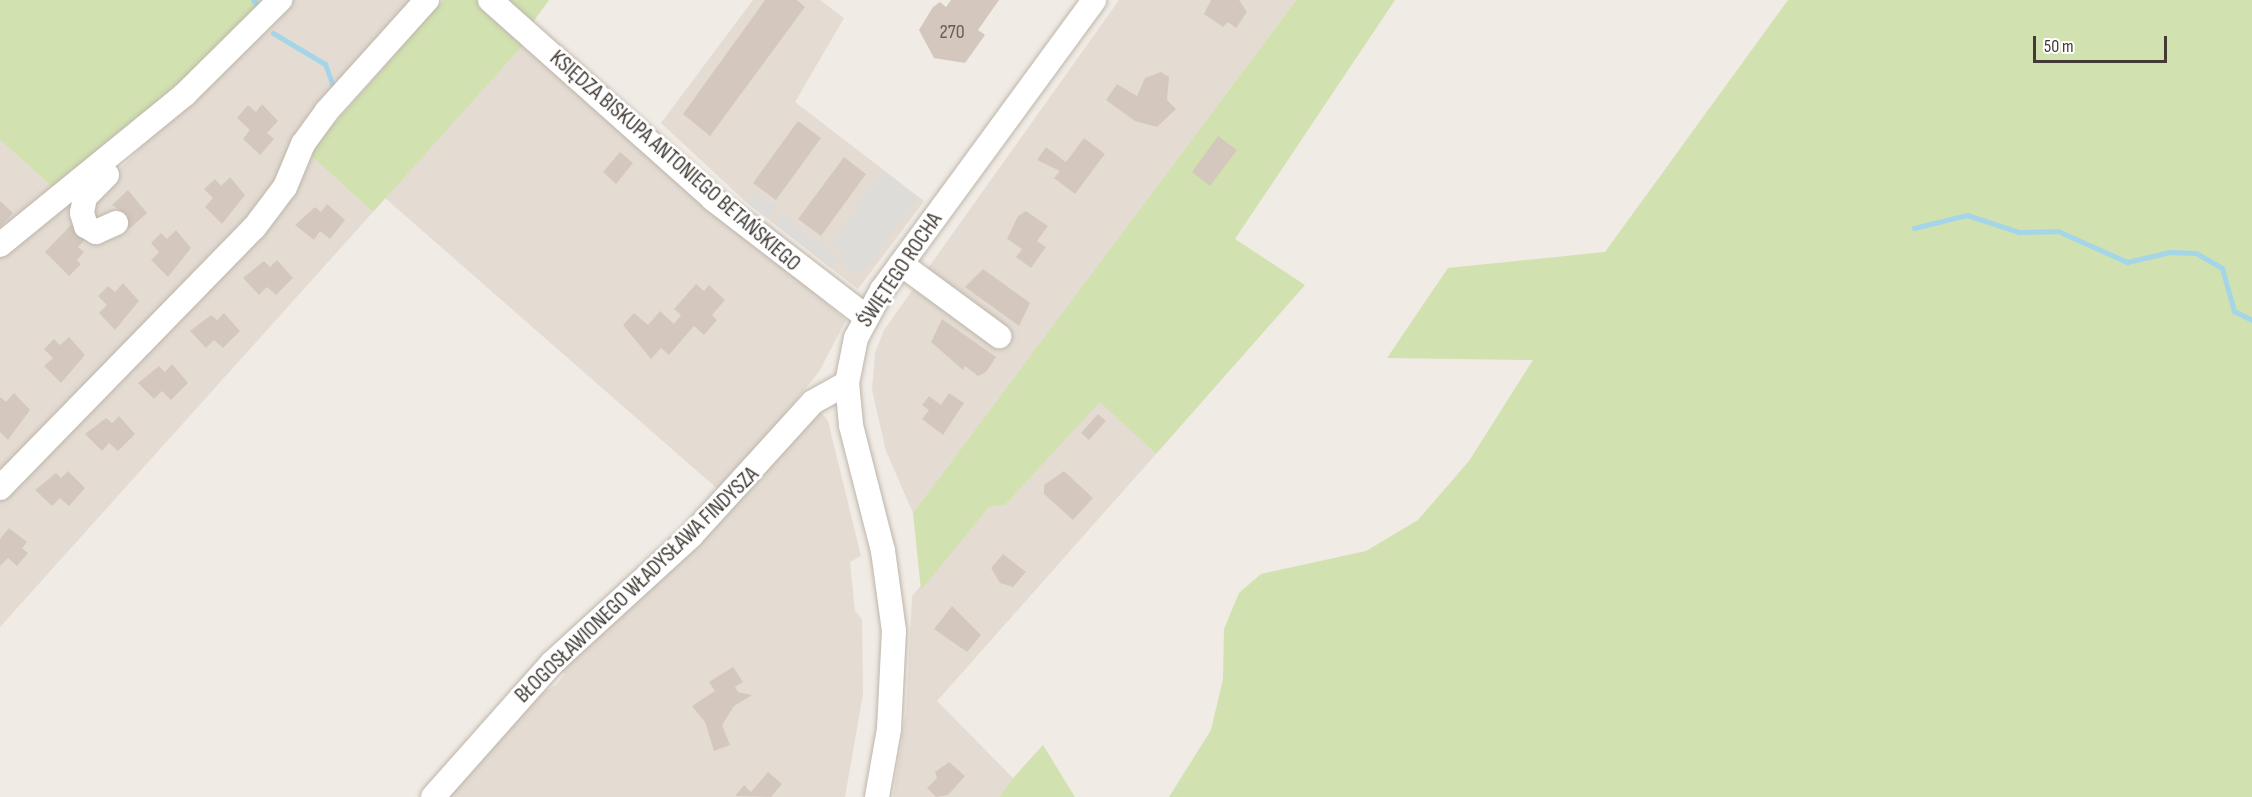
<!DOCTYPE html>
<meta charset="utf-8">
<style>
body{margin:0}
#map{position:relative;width:2252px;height:797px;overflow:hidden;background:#f0ebe4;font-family:"Sofia Sans Condensed",sans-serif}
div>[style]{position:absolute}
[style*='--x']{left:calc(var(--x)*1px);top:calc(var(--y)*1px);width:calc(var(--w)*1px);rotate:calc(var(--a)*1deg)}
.residential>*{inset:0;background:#e4dcd3}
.green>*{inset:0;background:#d1e1b0}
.parking>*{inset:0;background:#dedcd9}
.stream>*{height:5px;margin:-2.5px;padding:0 2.5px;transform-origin:2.5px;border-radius:2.5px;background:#a5d5e8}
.building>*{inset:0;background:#d4c8be}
.roads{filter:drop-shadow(0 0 2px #beb5ab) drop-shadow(0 0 2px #beb5ab)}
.minor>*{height:24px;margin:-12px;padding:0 12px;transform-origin:12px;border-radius:12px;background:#fff}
span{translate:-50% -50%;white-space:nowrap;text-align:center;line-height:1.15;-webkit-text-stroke:6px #fff;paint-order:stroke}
.number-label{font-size:20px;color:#665e57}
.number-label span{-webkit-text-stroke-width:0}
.street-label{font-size:22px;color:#423b35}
.scale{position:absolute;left:2033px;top:36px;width:134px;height:27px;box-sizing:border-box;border:3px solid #423b35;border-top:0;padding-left:8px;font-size:18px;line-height:21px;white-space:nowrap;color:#423b35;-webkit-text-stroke:4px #fff;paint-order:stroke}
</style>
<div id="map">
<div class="residential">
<div style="clip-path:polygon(286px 0,416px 0,308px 153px,373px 212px,0 627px,0 140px,67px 200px,94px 195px)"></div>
<div style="clip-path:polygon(753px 0,820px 0,844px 18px,795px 102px,924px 201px,858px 289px,747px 203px,661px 123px)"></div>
<div style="clip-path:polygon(1119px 0,1296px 0,913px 513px,886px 451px,872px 390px,875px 353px,884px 330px)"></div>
<div style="clip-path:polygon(525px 43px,846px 320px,819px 372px,721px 492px,385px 198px)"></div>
<div style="clip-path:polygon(1100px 401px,1156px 454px,937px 701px,1013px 778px,999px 797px,893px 797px,906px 711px,912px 596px,989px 507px,1005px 505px)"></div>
<div style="clip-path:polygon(820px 411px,828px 421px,861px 556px,850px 562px,855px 611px,862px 619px,863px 694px,845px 797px,448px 797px,536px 696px,556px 685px,565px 674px,560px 669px,694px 548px)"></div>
</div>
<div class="green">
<div style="clip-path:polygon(0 0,273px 0,57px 191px,0 140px)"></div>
<div style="clip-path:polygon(443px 0,479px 0,525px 43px,373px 212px,308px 153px)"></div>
<div style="clip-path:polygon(509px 0,549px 0,533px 22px)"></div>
<div style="clip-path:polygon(1296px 0,1395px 0,1235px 239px,1305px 285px,1156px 454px,1100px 402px,1005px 505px,989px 507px,921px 590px,913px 513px)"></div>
<div style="clip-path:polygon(1788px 0,2252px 0,2252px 797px,1169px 797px,1211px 730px,1223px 679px,1224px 629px,1239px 593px,1261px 574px,1366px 551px,1418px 520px,1469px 461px,1533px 360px,1387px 358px,1448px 268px,1605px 252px)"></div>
<div style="clip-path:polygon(1043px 745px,1075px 797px,999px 797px,1013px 778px)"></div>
</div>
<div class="parking">
<div style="clip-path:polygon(883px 172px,918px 197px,860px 276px,842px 264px,840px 249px,831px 243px)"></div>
<div style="clip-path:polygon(754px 192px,777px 206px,769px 219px,747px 203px)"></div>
<div style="clip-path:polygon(782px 215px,839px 257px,831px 268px,776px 225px)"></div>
</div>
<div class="stream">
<div style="--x:253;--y:0;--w:8;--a:45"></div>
<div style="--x:273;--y:33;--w:61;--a:30.8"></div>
<div style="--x:325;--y:64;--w:23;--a:70"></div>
<div style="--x:1914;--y:228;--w:55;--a:-13.8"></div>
<div style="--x:1967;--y:215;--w:55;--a:18.1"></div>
<div style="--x:2019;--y:232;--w:39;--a:-1"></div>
<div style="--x:2058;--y:231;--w:76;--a:24.2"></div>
<div style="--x:2127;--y:262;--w:44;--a:-13.1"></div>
<div style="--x:2170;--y:252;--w:26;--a:2"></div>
<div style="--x:2196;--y:253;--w:30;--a:30"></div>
<div style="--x:2222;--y:268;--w:45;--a:74.4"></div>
<div style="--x:2234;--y:311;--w:20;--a:27"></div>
</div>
<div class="building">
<div style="clip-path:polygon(765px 0,797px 0,805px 7px,710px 136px,683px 114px)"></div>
<div style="clip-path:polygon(951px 0,999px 0,978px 30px,985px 35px,965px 63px,934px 58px,919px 30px,933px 7px,940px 2px,946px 7px)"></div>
<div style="clip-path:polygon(1239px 0,1247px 12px,1236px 28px,1228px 22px,1223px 27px,1204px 14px,1211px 0)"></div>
<div style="clip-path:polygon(1161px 72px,1169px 77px,1167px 100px,1176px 109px,1157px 127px,1135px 121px,1106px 100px,1117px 84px,1137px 96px,1145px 78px)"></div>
<div style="clip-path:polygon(262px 104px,278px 121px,267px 133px,274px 139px,260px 155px,243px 139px,250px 130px,237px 118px,248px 105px,256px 112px)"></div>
<div style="clip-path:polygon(798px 121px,821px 138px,776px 200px,753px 183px)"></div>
<div style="clip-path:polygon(1218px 136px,1237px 150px,1210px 186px,1192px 172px)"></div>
<div style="clip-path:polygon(1084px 138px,1105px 154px,1075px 194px,1054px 178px,1060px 171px,1037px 160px,1046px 147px,1066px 162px)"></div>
<div style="clip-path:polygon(620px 152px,633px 163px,616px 184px,603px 172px)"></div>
<div style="clip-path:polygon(844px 157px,866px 174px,821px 236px,798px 219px)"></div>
<div style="clip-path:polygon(230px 177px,245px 195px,222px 224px,205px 207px,213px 198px,204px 189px,215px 179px,221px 186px)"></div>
<div style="clip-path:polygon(128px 190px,147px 213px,129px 229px,123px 222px,129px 216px,112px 205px)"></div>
<div style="clip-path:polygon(0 201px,13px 213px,0 227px)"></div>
<div style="clip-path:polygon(327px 204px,345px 220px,330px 239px,320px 231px,314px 240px,295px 225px,315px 207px,321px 212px)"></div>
<div style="clip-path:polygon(1026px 211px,1048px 226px,1037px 241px,1046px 247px,1031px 268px,1016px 257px,1022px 249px,1007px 239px,1018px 216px)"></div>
<div style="clip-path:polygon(71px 225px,86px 239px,78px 247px,84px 252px,77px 260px,81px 264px,69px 276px,45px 252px)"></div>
<div style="clip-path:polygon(176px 230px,191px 248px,168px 277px,151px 260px,159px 252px,151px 243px,161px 233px,167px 239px)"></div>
<div style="clip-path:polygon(277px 260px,293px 278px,276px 295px,267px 287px,259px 295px,243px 278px,264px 261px,270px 267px)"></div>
<div style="clip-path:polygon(983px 269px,1030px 303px,1019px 326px,965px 287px)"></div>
<div style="clip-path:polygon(123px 283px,139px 301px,115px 330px,99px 313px,107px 305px,98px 296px,108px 286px,115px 292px)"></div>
<div style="clip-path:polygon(696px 284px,704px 291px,709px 285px,725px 300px,712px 315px,717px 320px,704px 335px,694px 326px,669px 355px,661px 348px,651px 359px,623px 325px,634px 313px,648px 325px,660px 311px,674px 324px,681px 315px,674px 309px)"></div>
<div style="clip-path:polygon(224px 313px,240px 331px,223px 348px,214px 340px,206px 348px,190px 331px,211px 315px,217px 320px)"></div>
<div style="clip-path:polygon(942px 319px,996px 357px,986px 372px,978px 376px,965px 366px,963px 370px,931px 342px)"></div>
<div style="clip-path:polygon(69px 337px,85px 355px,61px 383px,44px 366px,53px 358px,44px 349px,54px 339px,60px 345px)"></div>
<div style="clip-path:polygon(172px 364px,188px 383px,171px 400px,162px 391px,154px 399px,138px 383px,159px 366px,165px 372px)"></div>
<div style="clip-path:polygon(14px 393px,30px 410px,8px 440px,0 432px,0 397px,6px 402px)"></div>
<div style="clip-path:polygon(949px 393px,964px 403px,943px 435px,922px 419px,929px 410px,922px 405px,929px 396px,941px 405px)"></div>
<div style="clip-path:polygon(1098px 414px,1106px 421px,1089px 440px,1081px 433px)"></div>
<div style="clip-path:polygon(119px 416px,135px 434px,118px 451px,109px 443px,102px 451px,85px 434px,106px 418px,112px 423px)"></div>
<div style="clip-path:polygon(68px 471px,85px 488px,69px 506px,60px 498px,52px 506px,35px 490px,56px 473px,61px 478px)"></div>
<div style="clip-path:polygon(1064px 471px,1093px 498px,1073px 520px,1044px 494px,1044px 485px)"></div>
<div style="clip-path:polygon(9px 528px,27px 542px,22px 548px,28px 553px,17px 566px,8px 558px,0 566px,0 539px)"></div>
<div style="clip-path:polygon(1003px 554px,1026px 572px,1013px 587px,1000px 583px,991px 568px)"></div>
<div style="clip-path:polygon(952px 606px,981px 635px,967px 652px,934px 629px)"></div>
<div style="clip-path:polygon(733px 667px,743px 682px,735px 687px,738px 692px,752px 695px,734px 706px,722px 725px,730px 745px,714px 751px,705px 722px,692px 706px,715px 691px,709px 682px)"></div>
<div style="clip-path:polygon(949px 762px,965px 776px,948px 795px,936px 797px,927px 788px,937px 778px,935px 772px)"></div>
<div style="clip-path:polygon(768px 772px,782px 784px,771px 797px,735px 796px,744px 785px,751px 792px)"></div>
</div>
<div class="roads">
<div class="minor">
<div style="--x:490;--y:0;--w:299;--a:41.7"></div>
<div style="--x:713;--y:199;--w:192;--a:37.6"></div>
<div style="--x:107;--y:175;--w:31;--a:135"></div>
<div style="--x:85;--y:197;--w:16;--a:101"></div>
<div style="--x:82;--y:213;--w:14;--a:73"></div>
<div style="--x:86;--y:226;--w:12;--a:31"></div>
<div style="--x:96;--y:232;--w:22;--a:-24"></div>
<div style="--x:0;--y:245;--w:239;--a:-39.2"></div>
<div style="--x:185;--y:94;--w:134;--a:-44.7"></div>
<div style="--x:901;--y:264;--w:122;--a:36.3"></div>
<div style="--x:0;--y:488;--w:363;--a:-45.7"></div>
<div style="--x:254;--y:228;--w:51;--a:-52.9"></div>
<div style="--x:285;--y:187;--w:47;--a:-67.3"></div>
<div style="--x:303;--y:144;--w:39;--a:-54"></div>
<div style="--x:326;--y:112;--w:151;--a:-48"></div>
<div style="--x:433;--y:797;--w:179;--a:-48.4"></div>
<div style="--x:552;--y:663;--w:188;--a:-42.4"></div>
<div style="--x:691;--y:536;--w:181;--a:-47.7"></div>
<div style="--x:813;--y:402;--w:39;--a:-29"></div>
<div style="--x:877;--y:797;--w:69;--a:-80"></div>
<div style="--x:889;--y:729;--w:98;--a:-87.1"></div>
<div style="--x:894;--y:631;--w:81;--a:-97.8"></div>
<div style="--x:883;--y:551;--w:130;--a:-104.3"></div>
<div style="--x:851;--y:425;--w:42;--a:-95.4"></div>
<div style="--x:847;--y:383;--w:46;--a:-78.7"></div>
<div style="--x:856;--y:338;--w:55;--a:-61.6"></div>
<div style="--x:882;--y:290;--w:359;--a:-53.8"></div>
</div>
</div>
<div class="number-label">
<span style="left:952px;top:32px">270</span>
</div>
<div class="street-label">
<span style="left:675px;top:161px;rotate:41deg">KSIĘDZA BISKUPA ANTONIEGO BETAŃSKIEGO</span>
<span style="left:900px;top:270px;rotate:-56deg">ŚWIĘTEGO ROCHA</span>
<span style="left:637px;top:585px;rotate:-44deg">BŁOGOSŁAWIONEGO WŁADYSŁAWA FINDYSZA</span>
</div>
<div class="scale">50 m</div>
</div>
